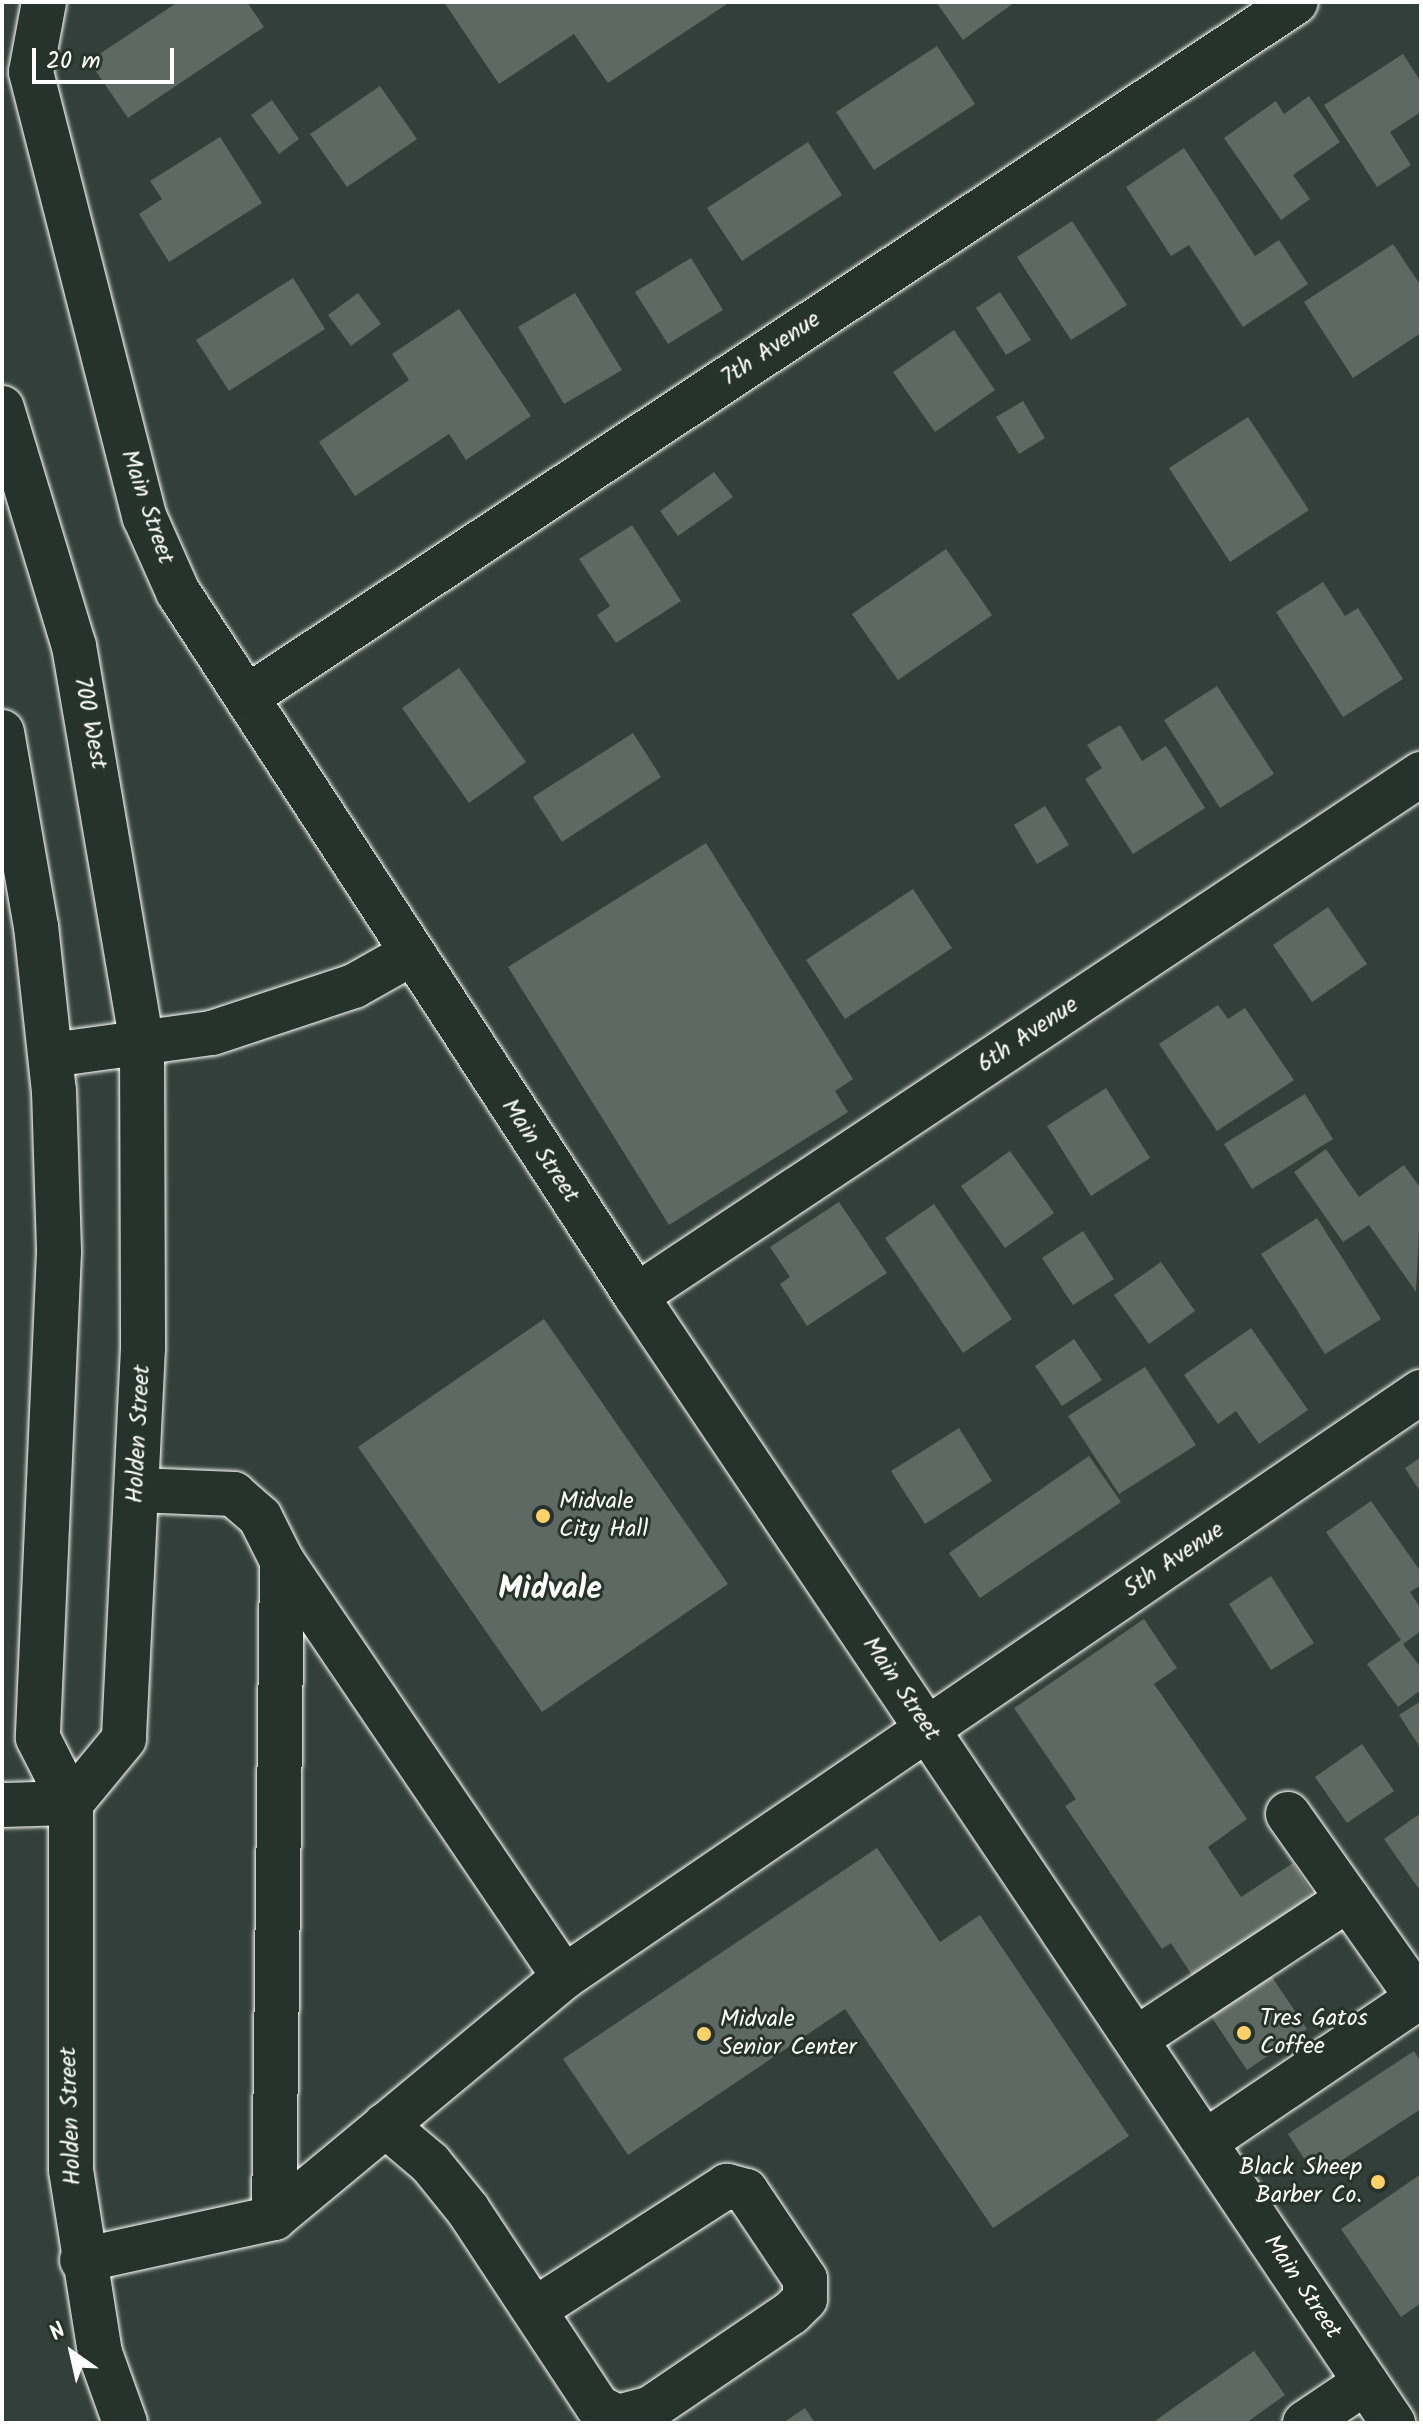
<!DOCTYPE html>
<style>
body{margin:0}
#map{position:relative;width:1423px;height:2425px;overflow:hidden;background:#333f3a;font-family:Kalam,sans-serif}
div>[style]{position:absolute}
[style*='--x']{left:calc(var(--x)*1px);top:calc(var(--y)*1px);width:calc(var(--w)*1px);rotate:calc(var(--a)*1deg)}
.building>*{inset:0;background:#5f6964}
.roads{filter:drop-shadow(0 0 2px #fff) drop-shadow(0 0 2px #fff)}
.minor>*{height:44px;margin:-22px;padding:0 22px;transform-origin:22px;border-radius:22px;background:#26332d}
.major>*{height:44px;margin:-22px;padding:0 22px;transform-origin:22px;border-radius:22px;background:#26332d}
.dots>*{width:22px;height:22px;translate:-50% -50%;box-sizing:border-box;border:4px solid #26332d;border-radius:50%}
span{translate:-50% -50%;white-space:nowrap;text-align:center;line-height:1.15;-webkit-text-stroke:6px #26332d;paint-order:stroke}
.street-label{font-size:24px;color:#fff}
.poi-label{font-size:24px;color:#fff}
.left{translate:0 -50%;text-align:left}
.right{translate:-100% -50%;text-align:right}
.district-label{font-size:32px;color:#fff;font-weight:700}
.frame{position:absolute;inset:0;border:4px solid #fff;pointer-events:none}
.north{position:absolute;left:32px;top:2313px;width:80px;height:80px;-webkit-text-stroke:6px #26332d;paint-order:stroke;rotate:326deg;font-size:22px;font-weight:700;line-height:32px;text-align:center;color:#fff}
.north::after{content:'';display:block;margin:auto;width:28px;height:36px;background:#fff;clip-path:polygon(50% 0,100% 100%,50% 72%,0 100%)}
.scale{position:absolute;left:32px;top:48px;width:142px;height:36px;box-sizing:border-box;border:4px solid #fff;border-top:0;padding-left:10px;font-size:24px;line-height:28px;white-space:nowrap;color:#fff;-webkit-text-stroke:6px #26332d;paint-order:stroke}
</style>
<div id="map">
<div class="building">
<div style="clip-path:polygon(178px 2px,247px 2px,264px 27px,128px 118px,89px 61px)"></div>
<div style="clip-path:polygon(444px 2px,730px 2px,608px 83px,574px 34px,499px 84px)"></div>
<div style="clip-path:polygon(936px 2px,1015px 2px,963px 40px)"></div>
<div style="clip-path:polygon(937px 46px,975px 104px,874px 170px,836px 112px)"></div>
<div style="clip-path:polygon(1403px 54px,1421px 82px,1421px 112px,1390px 132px,1411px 165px,1377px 187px,1324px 105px)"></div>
<div style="clip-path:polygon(380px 86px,417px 139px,347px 187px,310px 134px)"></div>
<div style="clip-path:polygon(1309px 96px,1340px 142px,1293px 175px,1310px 199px,1281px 220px,1224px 138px,1276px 101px,1284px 114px)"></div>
<div style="clip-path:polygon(272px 100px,299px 139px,279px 154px,251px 115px)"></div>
<div style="clip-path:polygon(220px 137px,262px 203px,169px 262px,139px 214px,162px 199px,150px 181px)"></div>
<div style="clip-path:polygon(808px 142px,842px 195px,742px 261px,707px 208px)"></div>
<div style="clip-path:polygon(1184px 148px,1255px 256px,1279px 240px,1308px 284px,1243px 327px,1189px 245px,1171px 256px,1126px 187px)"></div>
<div style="clip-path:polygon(1072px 221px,1127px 305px,1071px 340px,1017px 257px)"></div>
<div style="clip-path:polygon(1393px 244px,1421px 286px,1421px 333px,1353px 378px,1304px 302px)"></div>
<div style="clip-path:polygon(691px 258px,723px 310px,668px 344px,635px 292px)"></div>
<div style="clip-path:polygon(293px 278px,325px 329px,229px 391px,196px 340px)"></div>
<div style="clip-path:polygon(1000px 292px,1031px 340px,1006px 355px,976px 308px)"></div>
<div style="clip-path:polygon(358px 293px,381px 324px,351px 346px,328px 315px)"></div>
<div style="clip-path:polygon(575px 293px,622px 370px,564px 404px,518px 327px)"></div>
<div style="clip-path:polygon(459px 309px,531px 416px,466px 460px,449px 434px,355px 496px,319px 442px,409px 380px,392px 354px)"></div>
<div style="clip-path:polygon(954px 330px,995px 390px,935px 432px,893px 372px)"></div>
<div style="clip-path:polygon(1023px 401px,1045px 438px,1019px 454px,996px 417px)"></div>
<div style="clip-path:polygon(1248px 417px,1309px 510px,1230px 562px,1169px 468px)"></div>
<div style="clip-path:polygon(714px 472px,733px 497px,678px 536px,660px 511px)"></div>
<div style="clip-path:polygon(632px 525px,681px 601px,616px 643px,597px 615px,610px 606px,579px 559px)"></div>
<div style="clip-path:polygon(946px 549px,992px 615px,898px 680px,852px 614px)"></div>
<div style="clip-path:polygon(1323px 582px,1345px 616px,1358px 608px,1403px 679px,1343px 717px,1276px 612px)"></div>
<div style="clip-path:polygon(459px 668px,526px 762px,469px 803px,402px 708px)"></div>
<div style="clip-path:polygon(1217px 686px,1274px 774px,1220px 808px,1164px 720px)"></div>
<div style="clip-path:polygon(1120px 725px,1142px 761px,1166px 746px,1205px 808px,1133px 854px,1085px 779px,1102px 768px,1087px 745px)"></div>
<div style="clip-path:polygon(633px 733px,661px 777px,562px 842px,533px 797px)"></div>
<div style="clip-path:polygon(1045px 806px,1069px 845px,1037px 864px,1014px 825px)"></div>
<div style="clip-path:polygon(706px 843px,853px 1079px,835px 1091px,848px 1112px,669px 1225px,508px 967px)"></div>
<div style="clip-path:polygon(913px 889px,952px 948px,845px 1019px,806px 960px)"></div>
<div style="clip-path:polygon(1328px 907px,1367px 964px,1312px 1002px,1273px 945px)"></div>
<div style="clip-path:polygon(1218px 1005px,1228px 1019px,1245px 1008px,1294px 1080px,1217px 1131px,1159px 1044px)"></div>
<div style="clip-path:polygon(1106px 1088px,1150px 1158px,1091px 1196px,1047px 1126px)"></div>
<div style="clip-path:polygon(1305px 1094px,1333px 1139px,1252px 1189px,1224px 1144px)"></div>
<div style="clip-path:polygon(1326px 1149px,1359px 1197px,1404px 1165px,1421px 1189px,1416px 1292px,1369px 1225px,1343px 1242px,1294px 1172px)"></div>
<div style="clip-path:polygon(1010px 1151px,1054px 1213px,1005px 1248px,961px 1186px)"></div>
<div style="clip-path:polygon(839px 1202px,887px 1273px,807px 1326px,780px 1284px,790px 1277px,770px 1247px)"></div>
<div style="clip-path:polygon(934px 1204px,1012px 1319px,963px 1353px,885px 1238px)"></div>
<div style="clip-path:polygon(1317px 1218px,1381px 1319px,1325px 1354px,1261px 1254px)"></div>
<div style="clip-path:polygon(1083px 1231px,1114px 1279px,1073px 1305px,1042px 1258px)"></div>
<div style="clip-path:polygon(1161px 1262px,1195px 1311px,1149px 1344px,1114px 1295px)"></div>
<div style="clip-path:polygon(544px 1319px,728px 1584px,542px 1712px,358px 1447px)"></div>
<div style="clip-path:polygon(1251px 1328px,1308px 1410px,1259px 1444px,1236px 1411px,1218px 1424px,1184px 1375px)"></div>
<div style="clip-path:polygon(1074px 1339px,1102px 1380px,1062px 1406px,1035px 1366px)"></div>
<div style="clip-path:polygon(1145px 1367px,1196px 1445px,1119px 1494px,1068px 1416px)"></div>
<div style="clip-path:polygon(959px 1428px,992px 1481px,925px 1524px,891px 1471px)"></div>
<div style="clip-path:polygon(1089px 1456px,1121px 1502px,980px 1598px,949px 1553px)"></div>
<div style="clip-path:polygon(1421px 1457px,1421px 1493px,1405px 1468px)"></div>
<div style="clip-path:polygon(1371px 1501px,1421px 1572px,1421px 1585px,1410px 1592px,1421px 1609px,1421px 1631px,1403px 1644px,1421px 1668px,1421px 1690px,1398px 1707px,1367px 1664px,1401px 1640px,1326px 1532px)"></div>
<div style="clip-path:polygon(1271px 1576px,1314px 1643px,1271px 1670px,1229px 1604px)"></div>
<div style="clip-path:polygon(1144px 1619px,1177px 1668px,1154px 1684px,1247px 1819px,1208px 1847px,1241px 1897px,1293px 1863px,1316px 1900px,1195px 1980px,1171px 1943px,1162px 1949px,1065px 1806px,1076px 1799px,1014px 1708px)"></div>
<div style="clip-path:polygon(1421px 1701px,1421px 1749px,1399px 1715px)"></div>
<div style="clip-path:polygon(1362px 1744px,1394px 1791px,1347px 1823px,1315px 1777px)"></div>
<div style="clip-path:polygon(1421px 1813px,1421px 1892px,1384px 1839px)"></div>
<div style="clip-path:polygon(877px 1848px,940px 1942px,980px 1915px,1129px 2136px,993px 2228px,845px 2009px,628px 2155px,563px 2059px)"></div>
<div style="clip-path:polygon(1266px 1968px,1307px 2029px,1247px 2070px,1206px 2009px)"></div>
<div style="clip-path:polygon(1414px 2051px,1421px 2062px,1421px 2109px,1316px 2177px,1288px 2134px)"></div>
<div style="clip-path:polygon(1421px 2174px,1421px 2303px,1401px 2317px,1341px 2229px)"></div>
<div style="clip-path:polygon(1254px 2351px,1285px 2395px,1246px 2423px,1152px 2423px)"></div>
<div style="clip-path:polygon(805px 2408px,815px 2423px,783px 2423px)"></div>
</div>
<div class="roads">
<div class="minor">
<div style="--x:44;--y:2;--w:71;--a:100.5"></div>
<div style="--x:31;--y:72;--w:460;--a:75.7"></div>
<div style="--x:145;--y:518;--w:81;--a:66"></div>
<div style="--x:178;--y:592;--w:840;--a:56.95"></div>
<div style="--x:636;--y:1296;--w:1358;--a:56.11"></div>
<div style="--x:247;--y:697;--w:1258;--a:-33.53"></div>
<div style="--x:51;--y:1055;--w:162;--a:-7.8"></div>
<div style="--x:212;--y:1033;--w:150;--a:-18.3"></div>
<div style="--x:354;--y:986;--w:63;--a:-29.4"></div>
<div style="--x:636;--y:1296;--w:943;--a:-33.62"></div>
<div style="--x:2;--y:1805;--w:69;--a:-1.7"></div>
<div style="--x:1288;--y:1814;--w:225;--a:54.8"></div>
<div style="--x:564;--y:1977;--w:1038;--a:-34.32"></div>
<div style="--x:1136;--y:2039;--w:254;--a:-33.4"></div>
<div style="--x:385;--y:2125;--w:59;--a:40.2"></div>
<div style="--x:430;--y:2163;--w:60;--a:51"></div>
<div style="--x:468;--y:2210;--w:236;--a:56.6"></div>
<div style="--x:598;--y:2407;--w:22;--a:27"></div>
<div style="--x:618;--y:2417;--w:34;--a:-15"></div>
<div style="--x:651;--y:2408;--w:169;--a:-34.2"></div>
<div style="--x:791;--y:2313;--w:20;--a:-45"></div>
<div style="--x:805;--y:2299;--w:20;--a:-90"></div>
<div style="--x:805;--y:2279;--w:106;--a:-123.8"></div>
<div style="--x:746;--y:2191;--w:20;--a:-165"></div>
<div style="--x:727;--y:2186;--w:229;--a:147.3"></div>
<div style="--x:1205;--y:2142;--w:261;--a:-34.1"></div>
<div style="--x:274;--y:2218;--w:377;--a:-39.7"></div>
<div style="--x:564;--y:1977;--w:503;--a:-124.13"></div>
<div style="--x:82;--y:2260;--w:197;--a:-12.3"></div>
<div style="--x:274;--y:2218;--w:657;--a:-89.3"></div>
<div style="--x:282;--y:1561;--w:49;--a:-116.6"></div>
<div style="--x:260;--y:1517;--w:35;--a:-139"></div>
<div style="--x:234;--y:1494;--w:97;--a:-177.6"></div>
<div style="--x:1305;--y:2423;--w:73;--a:-33.9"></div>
</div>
<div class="major">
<div style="--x:2;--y:408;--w:249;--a:73.2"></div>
<div style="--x:74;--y:646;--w:405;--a:80.3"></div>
<div style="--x:142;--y:1045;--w:303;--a:89.8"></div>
<div style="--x:143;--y:1348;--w:391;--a:92.8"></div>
<div style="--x:124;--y:1739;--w:83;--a:129.6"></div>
<div style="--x:2;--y:732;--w:197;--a:80.1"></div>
<div style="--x:36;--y:926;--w:166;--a:83.8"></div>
<div style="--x:54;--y:1091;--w:161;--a:88.2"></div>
<div style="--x:59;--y:1252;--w:486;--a:92.5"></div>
<div style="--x:38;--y:1738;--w:73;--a:63.1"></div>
<div style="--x:71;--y:1803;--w:367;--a:90"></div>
<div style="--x:71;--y:2170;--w:185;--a:81"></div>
<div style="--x:100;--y:2353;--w:74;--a:70.3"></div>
</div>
</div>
<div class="dots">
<div style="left:543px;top:1516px;background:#ffd166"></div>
<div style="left:1244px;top:2033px;background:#ffd166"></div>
<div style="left:704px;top:2034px;background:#ffd166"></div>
<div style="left:1378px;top:2182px;background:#ffd166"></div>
</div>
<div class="street-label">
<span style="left:771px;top:349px;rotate:-34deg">7th Avenue</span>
<span style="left:147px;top:507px;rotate:71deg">Main Street</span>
<span style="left:90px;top:723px;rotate:79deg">700 West</span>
<span style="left:1028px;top:1035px;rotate:-34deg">6th Avenue</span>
<span style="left:540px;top:1151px;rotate:56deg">Main Street</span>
<span style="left:139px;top:1434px;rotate:-87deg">Holden Street</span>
<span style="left:1174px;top:1560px;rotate:-34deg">5th Avenue</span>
<span style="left:901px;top:1689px;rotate:56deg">Main Street</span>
<span style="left:71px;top:2116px;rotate:-92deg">Holden Street</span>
<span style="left:1302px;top:2287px;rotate:56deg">Main Street</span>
</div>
<div class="poi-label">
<span class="left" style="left:559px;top:1516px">Midvale<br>City Hall</span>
<span class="left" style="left:1260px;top:2033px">Tres Gatos<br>Coffee</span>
<span class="left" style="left:720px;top:2034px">Midvale<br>Senior Center</span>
<span class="right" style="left:1362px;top:2182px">Black Sheep<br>Barber Co.</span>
</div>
<div class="district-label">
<span style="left:550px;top:1590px">Midvale</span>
</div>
<div class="frame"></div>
<div class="north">N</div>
<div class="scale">20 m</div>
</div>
